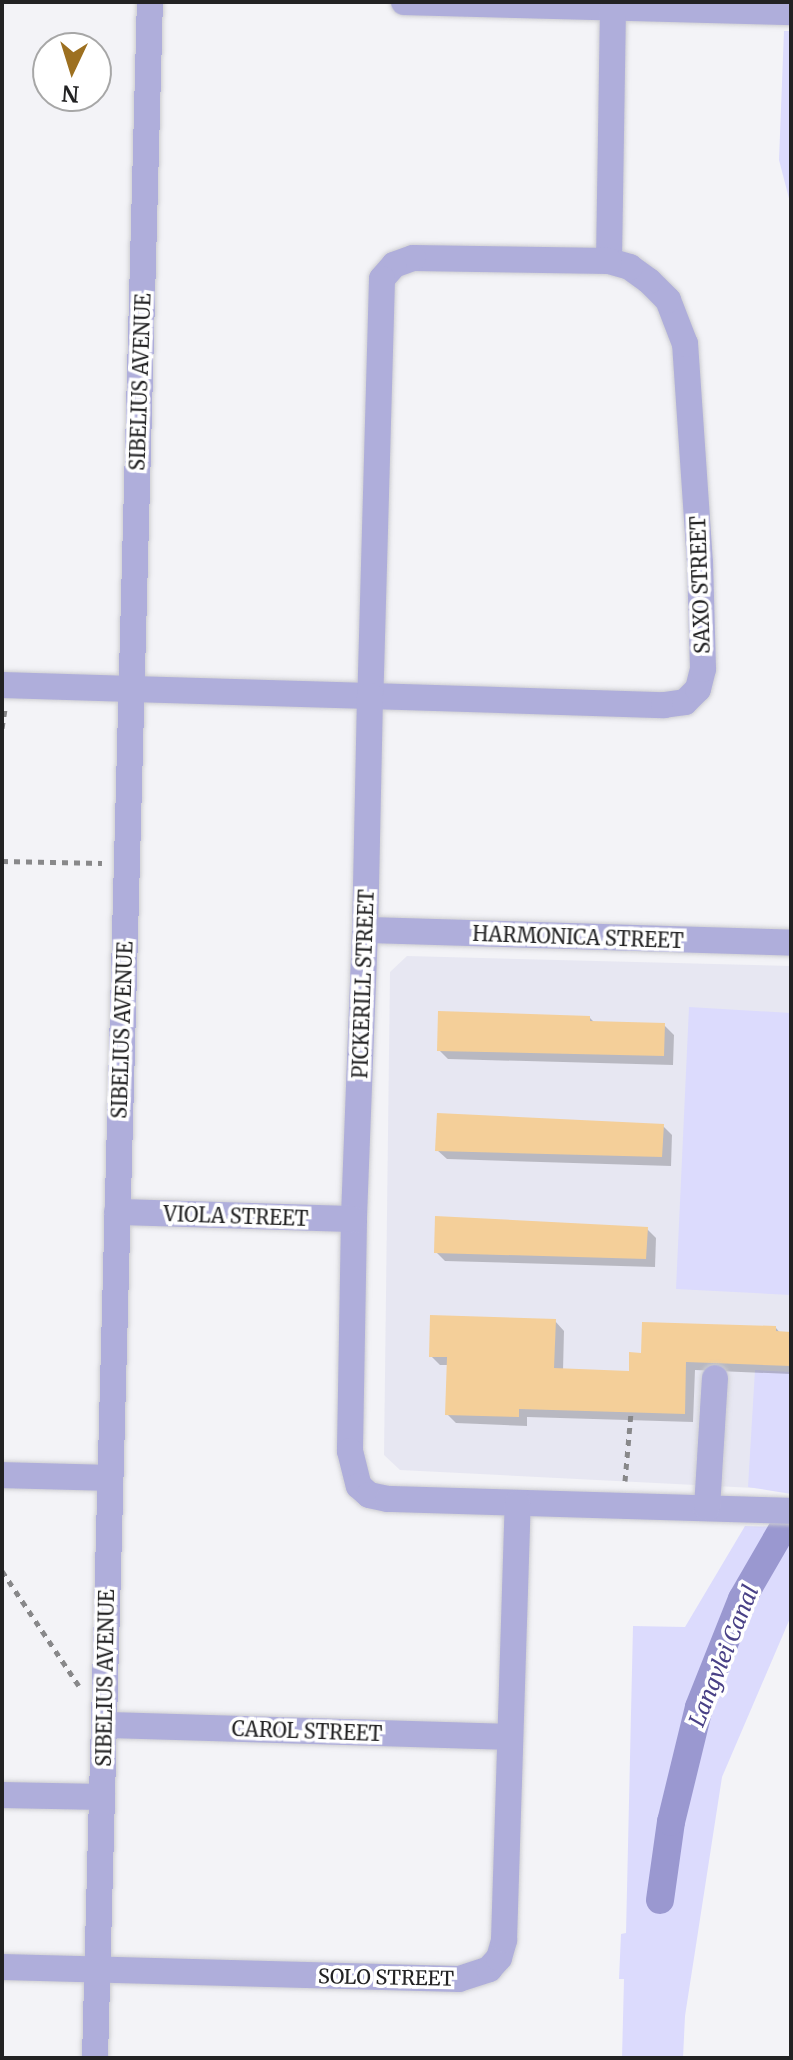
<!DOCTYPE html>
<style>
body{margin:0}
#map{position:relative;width:793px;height:2060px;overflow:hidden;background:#f3f3f7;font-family:Merriweather,serif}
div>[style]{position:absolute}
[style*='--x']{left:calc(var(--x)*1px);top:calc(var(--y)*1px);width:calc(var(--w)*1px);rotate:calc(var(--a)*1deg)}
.built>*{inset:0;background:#e7e7f2}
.green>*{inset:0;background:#dcdbfd}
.shadow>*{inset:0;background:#0003}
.canal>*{height:28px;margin:-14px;padding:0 14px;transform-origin:14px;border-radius:14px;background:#9a98d0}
.building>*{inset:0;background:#f4cf99}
.path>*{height:5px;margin-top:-2.5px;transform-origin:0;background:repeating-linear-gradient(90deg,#88888a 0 6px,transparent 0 12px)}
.roads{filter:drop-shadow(0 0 2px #cdcdd1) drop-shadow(0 0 2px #cdcdd1)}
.minor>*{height:26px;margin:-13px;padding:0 13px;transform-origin:13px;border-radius:13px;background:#afaedb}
span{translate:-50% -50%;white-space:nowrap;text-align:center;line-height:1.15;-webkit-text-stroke:7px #fff;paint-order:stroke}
.street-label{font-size:20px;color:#222223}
.water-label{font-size:22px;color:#494186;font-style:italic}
.frame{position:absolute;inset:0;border:4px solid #222223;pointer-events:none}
.north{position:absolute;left:32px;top:32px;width:80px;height:80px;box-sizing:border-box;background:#fff;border:2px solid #a7a7a7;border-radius:50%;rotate:184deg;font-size:22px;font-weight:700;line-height:32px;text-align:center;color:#222223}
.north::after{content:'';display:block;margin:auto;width:28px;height:36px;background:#9d7020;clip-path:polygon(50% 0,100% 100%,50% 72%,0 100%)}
</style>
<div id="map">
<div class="built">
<div style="clip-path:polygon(407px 956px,791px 966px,791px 1461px,775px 1489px,400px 1470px,384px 1455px,390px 972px)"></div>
</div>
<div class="green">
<div style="clip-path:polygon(784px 31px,791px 31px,791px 206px,779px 160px)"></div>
<div style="clip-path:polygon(689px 1007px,791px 1013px,791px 1295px,676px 1289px)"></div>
<div style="clip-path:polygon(755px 1370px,791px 1372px,791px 1494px,748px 1487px)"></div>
<div style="clip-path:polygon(745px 1526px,791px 1527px,791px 1616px,722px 1777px,685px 2016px,683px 2058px,622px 2058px,624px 1979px,619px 1979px,621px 1934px,626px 1933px,633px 1626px,685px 1627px)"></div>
</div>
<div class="shadow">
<div style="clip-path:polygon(590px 1018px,595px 1023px,664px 1025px,674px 1035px,673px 1065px,448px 1059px,439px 1050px)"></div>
<div style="clip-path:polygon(663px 1126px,672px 1135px,671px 1166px,447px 1159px,437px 1150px)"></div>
<div style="clip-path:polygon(437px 1218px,647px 1229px,656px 1238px,655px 1267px,445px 1261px,436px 1252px)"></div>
<div style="clip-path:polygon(555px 1321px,564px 1331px,563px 1371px,631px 1373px,643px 1355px,776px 1328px,781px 1334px,791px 1334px,791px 1374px,695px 1370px,693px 1422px,527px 1417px,527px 1426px,456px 1423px,447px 1414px,448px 1365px,440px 1365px,431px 1356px)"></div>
</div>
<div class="canal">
<div style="--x:660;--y:1900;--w:79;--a:-82"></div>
<div style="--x:671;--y:1822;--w:118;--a:-76.3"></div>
<div style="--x:699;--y:1707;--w:116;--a:-68.3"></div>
<div style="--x:742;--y:1599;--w:98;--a:-60"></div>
</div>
<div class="building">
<div style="clip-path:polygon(438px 1011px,590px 1016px,590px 1021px,665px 1023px,664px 1056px,437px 1051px)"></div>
<div style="clip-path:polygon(437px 1113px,664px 1124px,662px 1157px,435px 1151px)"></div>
<div style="clip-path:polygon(435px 1216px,648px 1227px,646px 1259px,434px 1253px)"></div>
<div style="clip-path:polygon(430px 1315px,556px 1319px,554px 1368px,629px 1371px,629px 1352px,641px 1353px,642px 1322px,776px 1326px,776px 1331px,791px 1332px,791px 1366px,686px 1362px,685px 1414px,519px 1409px,519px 1417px,445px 1415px,447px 1357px,429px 1357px)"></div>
</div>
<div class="path">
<div style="--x:2;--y:728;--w:18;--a:-81"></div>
<div style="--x:2;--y:861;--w:100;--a:1.1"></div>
<div style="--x:625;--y:1481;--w:69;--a:-85"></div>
<div style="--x:2;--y:1571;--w:138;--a:56.2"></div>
</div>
<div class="roads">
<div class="minor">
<div style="--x:404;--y:2;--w:387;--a:1.5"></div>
<div style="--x:609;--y:261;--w:253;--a:-89.1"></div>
<div style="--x:2;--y:685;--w:130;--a:1.8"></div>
<div style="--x:132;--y:689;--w:238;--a:1.7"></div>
<div style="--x:370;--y:696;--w:294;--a:1.8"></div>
<div style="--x:664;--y:705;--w:21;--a:-8"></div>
<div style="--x:685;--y:702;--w:18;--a:-45"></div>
<div style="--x:698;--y:689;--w:21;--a:-76"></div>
<div style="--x:703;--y:669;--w:106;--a:-91.6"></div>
<div style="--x:700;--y:563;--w:220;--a:-93.9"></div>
<div style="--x:685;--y:344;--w:47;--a:-111.1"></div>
<div style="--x:668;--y:300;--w:27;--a:-135"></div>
<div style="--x:649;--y:281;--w:24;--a:-144"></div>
<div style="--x:630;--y:267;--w:22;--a:-164"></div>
<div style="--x:609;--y:261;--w:196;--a:-179.1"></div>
<div style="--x:413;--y:258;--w:20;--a:160"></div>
<div style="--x:394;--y:265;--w:18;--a:131"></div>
<div style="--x:382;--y:279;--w:417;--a:91.6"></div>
<div style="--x:370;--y:696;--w:234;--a:91.2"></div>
<div style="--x:365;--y:930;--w:289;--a:92.2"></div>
<div style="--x:354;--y:1219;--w:232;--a:91"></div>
<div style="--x:350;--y:1451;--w:36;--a:76"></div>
<div style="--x:359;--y:1486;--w:13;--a:42"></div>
<div style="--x:369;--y:1495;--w:19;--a:12"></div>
<div style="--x:388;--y:1499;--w:403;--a:1.7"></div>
<div style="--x:365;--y:930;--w:426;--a:1.7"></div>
<div style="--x:117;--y:1212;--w:237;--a:1.7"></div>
<div style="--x:2;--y:1475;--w:107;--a:1.6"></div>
<div style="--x:707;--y:1508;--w:130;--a:-86.5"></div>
<div style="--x:105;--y:1725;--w:403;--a:1.7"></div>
<div style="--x:2;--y:1795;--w:100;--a:1.1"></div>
<div style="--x:2;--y:1967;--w:457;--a:1.5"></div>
<div style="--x:459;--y:1979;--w:32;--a:-18"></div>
<div style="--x:489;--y:1969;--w:15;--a:-48"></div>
<div style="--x:499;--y:1958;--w:19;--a:-74"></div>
<div style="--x:504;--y:1940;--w:437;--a:-88.2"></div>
<div style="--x:95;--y:2058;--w:2057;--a:-88.47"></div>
</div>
</div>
<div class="street-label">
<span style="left:140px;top:382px;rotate:-88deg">SIBELIUS AVENUE</span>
<span style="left:700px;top:585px;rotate:-92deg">SAXO STREET</span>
<span style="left:578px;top:937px;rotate:2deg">HARMONICA STREET</span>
<span style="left:363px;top:984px;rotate:-88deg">PICKERILL STREET</span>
<span style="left:122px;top:1030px;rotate:-88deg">SIBELIUS AVENUE</span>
<span style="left:236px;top:1216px;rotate:2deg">VIOLA STREET</span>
<span style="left:105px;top:1678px;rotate:-89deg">SIBELIUS AVENUE</span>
<span style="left:307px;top:1731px;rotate:2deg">CAROL STREET</span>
<span style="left:386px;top:1977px;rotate:1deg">SOLO STREET</span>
</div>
<div class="water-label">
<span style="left:724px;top:1656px;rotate:-68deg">Langvlei Canal</span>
</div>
<div class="frame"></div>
<div class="north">N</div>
</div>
